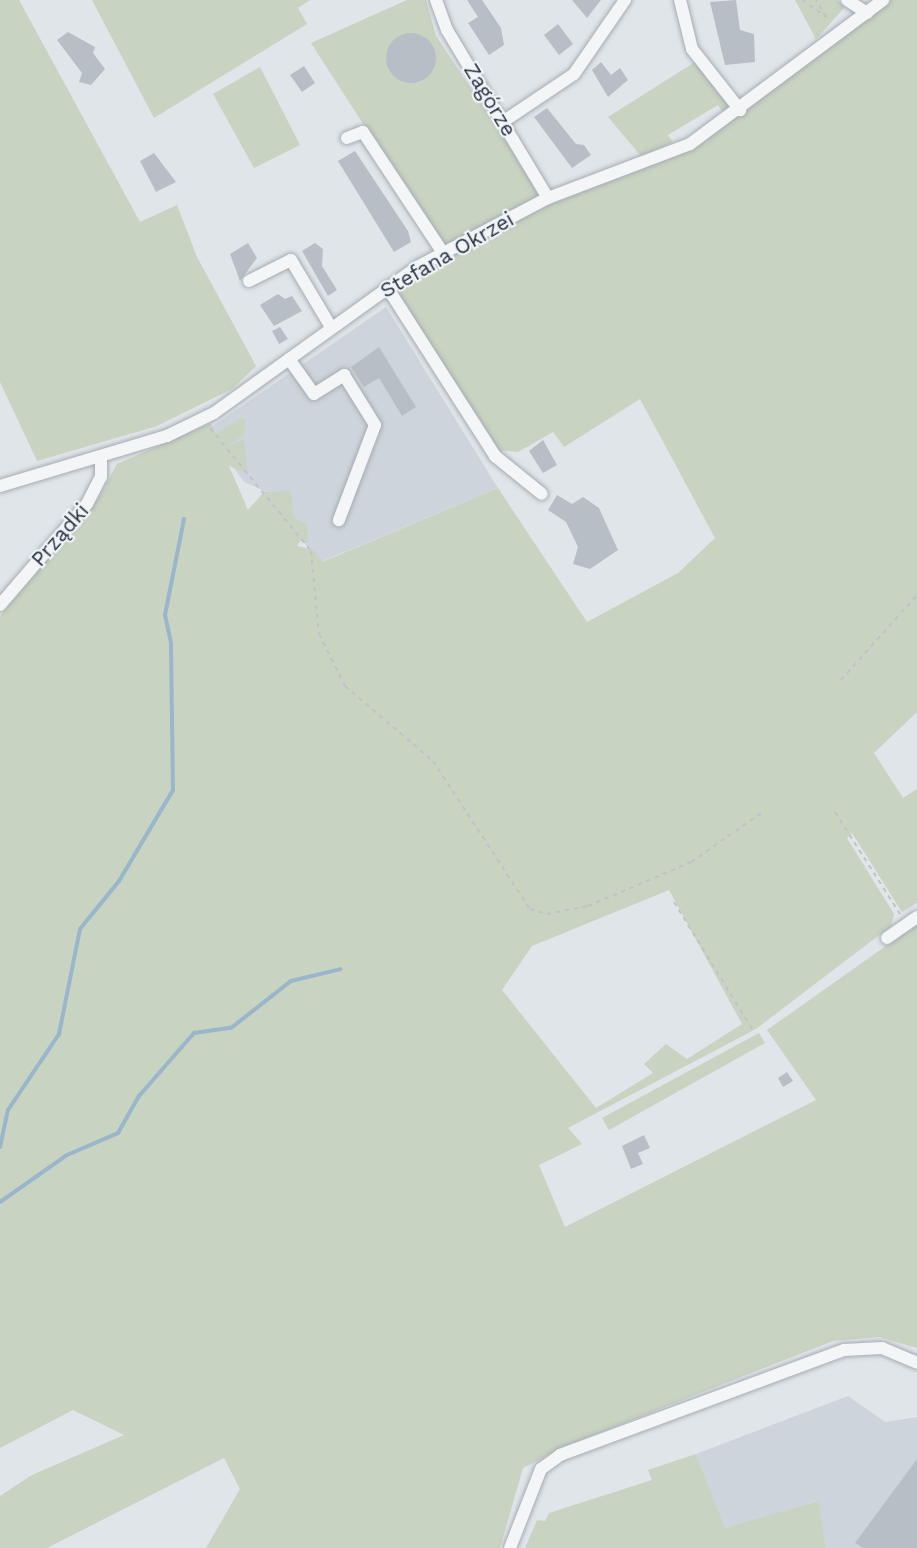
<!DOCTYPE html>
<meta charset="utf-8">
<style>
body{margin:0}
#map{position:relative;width:917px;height:1548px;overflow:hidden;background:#e0e5e9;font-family:"Work Sans",sans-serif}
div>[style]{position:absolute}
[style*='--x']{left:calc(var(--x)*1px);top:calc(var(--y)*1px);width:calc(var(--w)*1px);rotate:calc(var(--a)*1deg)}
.built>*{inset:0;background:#ced4db}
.green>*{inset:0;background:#c8d3c1}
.stream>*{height:4px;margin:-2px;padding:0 2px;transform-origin:2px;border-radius:2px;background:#9ab6ca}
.building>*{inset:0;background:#b7bec6}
.round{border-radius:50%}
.path>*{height:2px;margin-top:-1px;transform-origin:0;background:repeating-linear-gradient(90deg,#bec3c8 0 4.5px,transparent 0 9px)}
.roads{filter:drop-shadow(0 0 2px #a5acb3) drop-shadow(0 0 2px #a5acb3)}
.minor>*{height:12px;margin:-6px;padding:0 6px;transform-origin:6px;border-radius:6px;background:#f3f5f7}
span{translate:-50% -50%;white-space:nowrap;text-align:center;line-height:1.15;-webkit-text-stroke:4.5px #f0f3f7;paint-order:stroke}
.street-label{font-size:21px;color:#283441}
</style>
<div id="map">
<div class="built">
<div style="clip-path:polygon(386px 307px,498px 488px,318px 563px,271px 494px,244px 482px,207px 430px)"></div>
<div style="clip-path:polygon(848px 1396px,885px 1422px,917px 1417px,917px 1548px,826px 1548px,817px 1501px,725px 1529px,696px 1454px)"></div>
</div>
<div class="green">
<div style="clip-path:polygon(0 0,19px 0,140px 222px,177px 205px,197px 257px,256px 366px,232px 389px,157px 426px,37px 461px,0 382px)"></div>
<div style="clip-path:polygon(92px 0,310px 0,298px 8px,307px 24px,154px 118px)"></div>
<div style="clip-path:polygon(407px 0,426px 0,436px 36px,543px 197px,443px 248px,311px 43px)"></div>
<div style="clip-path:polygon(795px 0,837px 0,846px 6px,816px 39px)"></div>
<div style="clip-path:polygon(evenodd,883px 0,917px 0,917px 712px,874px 753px,903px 798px,917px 789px,917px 903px,902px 912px,852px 833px,847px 838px,894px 914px,891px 926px,756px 1029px,568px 1128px,582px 1144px,539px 1165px,565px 1227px,816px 1100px,767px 1030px,917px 924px,917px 1348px,879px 1337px,833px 1341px,568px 1445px,523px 1468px,500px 1548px,206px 1548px,240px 1489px,224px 1458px,47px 1548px,0 1548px,0 1496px,32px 1475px,124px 1435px,73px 1410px,0 1448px,0 616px,98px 499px,117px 464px,211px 423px,216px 434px,241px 418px,246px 420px,244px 434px,228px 446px,244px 440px,247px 467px,245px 473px,229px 466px,248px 510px,264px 492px,291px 491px,294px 518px,307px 524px,308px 543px,301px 540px,297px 546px,314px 550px,322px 562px,498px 488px,587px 622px,678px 573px,715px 538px,640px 399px,564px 447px,553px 432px,518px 452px,496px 450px,397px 291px,451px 248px,548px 198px,690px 144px,883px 0,669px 890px,742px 1024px,687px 1059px,666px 1044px,644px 1064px,653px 1073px,596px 1108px,502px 990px,532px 946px,669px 890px)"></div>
<div style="clip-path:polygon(695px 62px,729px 103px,728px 110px,723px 113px,718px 105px,668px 135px,673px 142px,641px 156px,608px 117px)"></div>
<div style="clip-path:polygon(260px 67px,300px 145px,254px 168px,213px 94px)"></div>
<div style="clip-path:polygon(759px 1033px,765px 1043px,609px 1130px,602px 1118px)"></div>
<div style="clip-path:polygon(696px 1454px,725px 1528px,818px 1501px,826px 1548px,525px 1548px,537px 1520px,545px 1521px,549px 1513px,652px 1480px,648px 1470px)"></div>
</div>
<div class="stream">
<div style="--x:0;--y:1147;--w:38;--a:-78"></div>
<div style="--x:8;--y:1110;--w:92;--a:-56.1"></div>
<div style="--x:59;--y:1034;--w:107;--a:-78.7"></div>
<div style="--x:80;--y:929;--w:62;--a:-50.9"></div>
<div style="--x:119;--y:881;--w:106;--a:-59.3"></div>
<div style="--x:173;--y:790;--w:147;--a:-90.8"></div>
<div style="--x:171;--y:643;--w:29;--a:-102"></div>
<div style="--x:165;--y:615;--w:98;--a:-78.8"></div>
<div style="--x:0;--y:1202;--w:82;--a:-35"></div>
<div style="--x:67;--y:1155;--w:56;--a:-23.3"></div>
<div style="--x:118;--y:1133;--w:43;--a:-60.4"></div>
<div style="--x:139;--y:1096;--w:84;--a:-48.9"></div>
<div style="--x:194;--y:1033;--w:37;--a:-8"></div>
<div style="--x:231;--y:1028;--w:76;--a:-38.1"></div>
<div style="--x:291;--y:981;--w:51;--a:-13.5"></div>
</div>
<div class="building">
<div style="clip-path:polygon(467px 0,482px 0,501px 28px,504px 45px,489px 55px,468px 23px,478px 17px)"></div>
<div style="clip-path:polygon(572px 0,601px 0,587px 18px)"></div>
<div style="clip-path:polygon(736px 0,740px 30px,754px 34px,755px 62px,725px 65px,710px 2px)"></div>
<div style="clip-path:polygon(558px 24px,573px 44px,559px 55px,544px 35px)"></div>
<div style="clip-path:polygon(68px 32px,95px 47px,93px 53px,105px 69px,91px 85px,79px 82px,82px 73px,57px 40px)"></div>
<div class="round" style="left:386px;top:33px;width:50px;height:50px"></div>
<div style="clip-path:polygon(601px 62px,611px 75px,620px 68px,628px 80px,608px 97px,592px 70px)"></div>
<div style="clip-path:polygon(304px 66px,315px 83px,302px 92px,290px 75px)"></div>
<div style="clip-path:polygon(547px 108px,576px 144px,584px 145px,591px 155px,572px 168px,534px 117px)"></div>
<div style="clip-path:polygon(355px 151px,408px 231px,411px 242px,394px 252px,338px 161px)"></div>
<div style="clip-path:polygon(154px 153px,176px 182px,156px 192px,140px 161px)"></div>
<div style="clip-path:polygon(248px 243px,257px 258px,240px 281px,230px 254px)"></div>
<div style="clip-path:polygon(315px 243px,323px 249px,322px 266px,337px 290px,328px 296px,302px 251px)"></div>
<div style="clip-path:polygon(278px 294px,285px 299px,292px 296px,302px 311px,274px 326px,260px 305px)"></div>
<div style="clip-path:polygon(280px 327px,288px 339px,279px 344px,272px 331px)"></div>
<div style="clip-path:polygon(379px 347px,416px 407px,402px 416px,379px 378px,364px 387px,351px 367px)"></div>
<div style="clip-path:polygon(543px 440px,557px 465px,543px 473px,529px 451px)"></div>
<div style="clip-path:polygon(557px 495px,572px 504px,583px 497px,599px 508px,618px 550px,590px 569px,573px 564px,578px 547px,566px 522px,548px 510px)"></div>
<div style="clip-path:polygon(787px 1072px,793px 1081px,783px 1087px,778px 1078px)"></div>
<div style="clip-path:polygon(644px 1135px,650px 1148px,638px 1153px,643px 1164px,631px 1169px,622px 1146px)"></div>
<div style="clip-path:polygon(917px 1459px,917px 1548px,863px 1548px,855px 1543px)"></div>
</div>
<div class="path">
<div style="--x:802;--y:0;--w:29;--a:35"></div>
<div style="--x:826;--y:17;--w:20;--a:-120"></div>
<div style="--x:210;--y:428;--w:159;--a:50.6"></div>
<div style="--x:311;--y:551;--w:83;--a:84.5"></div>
<div style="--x:319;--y:634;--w:58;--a:63.4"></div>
<div style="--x:345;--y:686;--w:116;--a:40.4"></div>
<div style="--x:433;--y:761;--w:177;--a:56.8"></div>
<div style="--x:530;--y:909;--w:18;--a:16"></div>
<div style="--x:547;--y:914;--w:42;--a:-11"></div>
<div style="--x:588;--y:906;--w:112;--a:-23.1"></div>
<div style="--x:691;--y:862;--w:88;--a:-34.8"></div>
<div style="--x:841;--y:680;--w:114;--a:-48.2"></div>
<div style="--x:835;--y:812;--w:121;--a:57.5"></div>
<div style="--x:674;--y:902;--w:153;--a:58.4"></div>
</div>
<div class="roads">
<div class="minor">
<div style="--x:436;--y:0;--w:32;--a:70"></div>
<div style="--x:447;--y:30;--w:196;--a:59"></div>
<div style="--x:680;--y:0;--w:50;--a:76.2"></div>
<div style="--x:692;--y:49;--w:78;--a:51.8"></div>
<div style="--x:847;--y:0;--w:24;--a:33"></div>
<div style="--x:504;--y:121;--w:84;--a:-33.9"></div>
<div style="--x:574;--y:74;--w:90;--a:-55.4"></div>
<div style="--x:347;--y:138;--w:17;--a:-21"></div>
<div style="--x:363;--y:132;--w:145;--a:56.5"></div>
<div style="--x:249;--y:281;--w:47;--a:-26.6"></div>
<div style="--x:291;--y:260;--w:78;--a:59.2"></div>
<div style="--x:387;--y:287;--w:201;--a:57.4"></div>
<div style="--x:495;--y:456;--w:60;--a:39"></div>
<div style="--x:289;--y:359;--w:43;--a:54.5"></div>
<div style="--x:314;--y:394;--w:36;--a:-32"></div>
<div style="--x:344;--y:375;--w:59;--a:58.2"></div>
<div style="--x:375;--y:425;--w:102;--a:110.8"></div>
<div style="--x:0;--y:486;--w:174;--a:-16.7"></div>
<div style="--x:167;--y:436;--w:52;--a:-26.1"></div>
<div style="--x:214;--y:413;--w:250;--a:-35.7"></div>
<div style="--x:417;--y:267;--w:148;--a:-27.8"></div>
<div style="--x:548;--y:198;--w:152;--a:-20.8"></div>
<div style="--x:690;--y:144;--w:241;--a:-36.7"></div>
<div style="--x:0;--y:605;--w:133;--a:-49.3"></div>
<div style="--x:87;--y:504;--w:30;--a:-63"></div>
<div style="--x:101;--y:477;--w:20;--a:-90"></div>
<div style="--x:887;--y:938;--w:37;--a:-35"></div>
<div style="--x:510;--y:1548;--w:85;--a:-68.6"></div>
<div style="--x:541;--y:1469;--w:24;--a:-36"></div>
<div style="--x:560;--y:1455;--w:303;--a:-20.3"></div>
<div style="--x:844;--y:1350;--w:38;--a:-3"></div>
<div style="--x:882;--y:1348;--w:38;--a:23"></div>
</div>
</div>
<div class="street-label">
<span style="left:490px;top:100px;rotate:59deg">Zagórze</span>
<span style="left:447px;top:255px;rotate:-30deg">Stefana Okrzei</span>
<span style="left:60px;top:535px;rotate:-49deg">Prządki</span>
</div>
</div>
